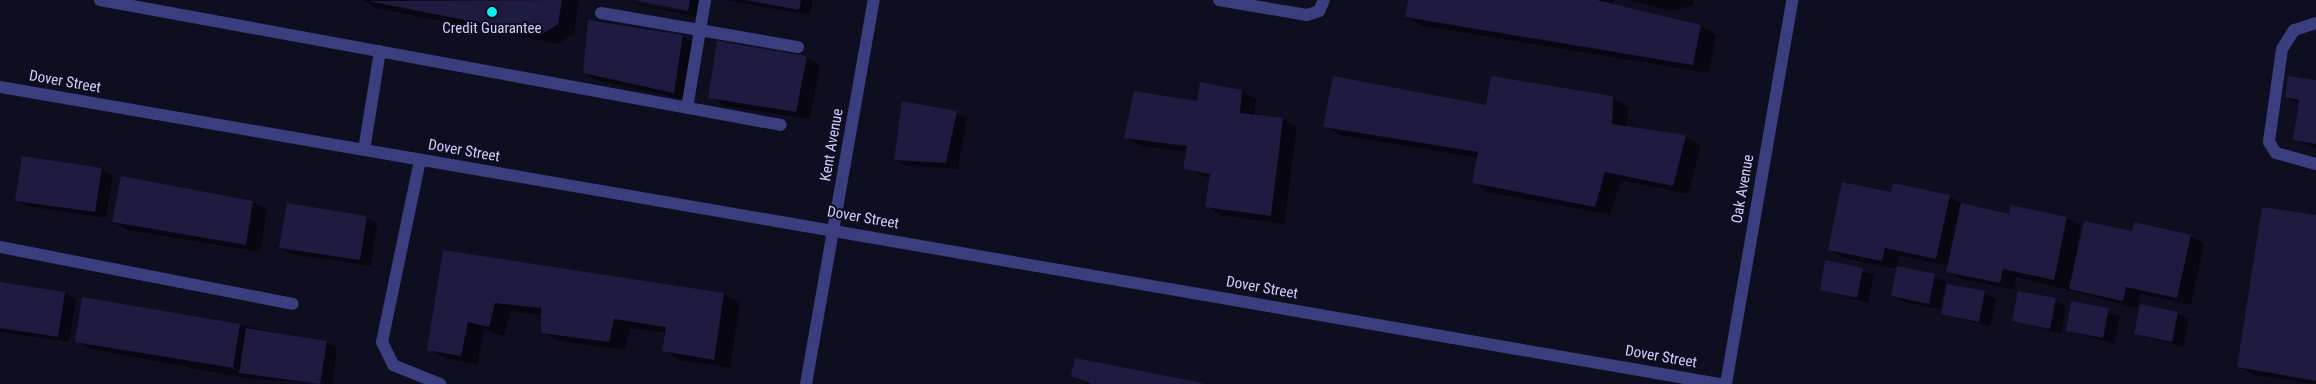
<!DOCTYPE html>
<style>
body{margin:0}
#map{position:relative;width:2316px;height:384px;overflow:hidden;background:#0f0d20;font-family:"Roboto Condensed",sans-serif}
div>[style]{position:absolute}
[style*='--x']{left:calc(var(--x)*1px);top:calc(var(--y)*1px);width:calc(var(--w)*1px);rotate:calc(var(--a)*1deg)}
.shadow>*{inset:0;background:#0007}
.building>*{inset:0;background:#1e1a40}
.service>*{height:12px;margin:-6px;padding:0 6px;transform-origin:6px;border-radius:6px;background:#3a3e7e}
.minor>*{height:12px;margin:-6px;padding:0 6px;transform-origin:6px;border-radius:6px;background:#3a3e7e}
.tertiary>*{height:12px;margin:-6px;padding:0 6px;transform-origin:6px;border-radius:6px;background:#3a3e7e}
.dots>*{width:14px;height:14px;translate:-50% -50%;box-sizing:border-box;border:2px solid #0f0d20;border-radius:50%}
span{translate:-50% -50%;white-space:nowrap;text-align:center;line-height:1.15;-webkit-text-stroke:4px #0f0d20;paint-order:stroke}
.poi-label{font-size:15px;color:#cfcefe}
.street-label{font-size:15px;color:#cfcefe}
</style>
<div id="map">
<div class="shadow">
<div style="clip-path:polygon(363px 0,579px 0,574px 33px,558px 44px,376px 8px)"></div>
<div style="clip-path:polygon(617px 0,694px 13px,637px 0,705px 0,702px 18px)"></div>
<div style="clip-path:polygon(723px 0,813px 0,810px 15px)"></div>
<div style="clip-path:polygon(1409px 0,1613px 0,1613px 6px,1701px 26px,1716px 35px,1709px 73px,1422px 26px,1407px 17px)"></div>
<div style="clip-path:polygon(1629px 0,1694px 0,1693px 5px,1671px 11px)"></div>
<div style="clip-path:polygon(682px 36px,696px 45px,688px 100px,599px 81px,584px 73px)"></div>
<div style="clip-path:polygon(806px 57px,820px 65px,810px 119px,724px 106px,710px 97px)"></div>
<div style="clip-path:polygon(2316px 81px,2316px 149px,2294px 139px,2300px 104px,2286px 96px)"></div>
<div style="clip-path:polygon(1201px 83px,1242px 91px,1256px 99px,1254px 116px,1283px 119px,1297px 127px,1284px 224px,1220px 215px,1206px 206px,1211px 179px,1185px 168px,1187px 152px,1140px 146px,1126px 138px,1198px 103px)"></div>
<div style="clip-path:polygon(1613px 98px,1628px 107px,1627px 128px,1685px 136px,1701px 145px,1688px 194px,1621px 180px,1610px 215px,1489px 192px,1474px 183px,1478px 158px,1340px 135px,1324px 126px,1487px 106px)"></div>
<div style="clip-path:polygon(956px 113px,967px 119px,958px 169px,906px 166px,895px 159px)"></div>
<div style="clip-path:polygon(23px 157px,102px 170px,113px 176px,106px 218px,27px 206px,16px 200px)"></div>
<div style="clip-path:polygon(1892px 194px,1949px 196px,1963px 205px,2010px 215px,2012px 206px,2067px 218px,2081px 226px,2071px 287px,2133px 233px,2190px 236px,2204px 244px,2191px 305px,2140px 294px,2137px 308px,2017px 277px,2014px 290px,1961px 279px,1947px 271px,1948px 266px,1899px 255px,1897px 267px,1946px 281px,1940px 309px,1904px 302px,1893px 296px,1898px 269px,1843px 258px,1829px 249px)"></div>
<div style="clip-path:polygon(253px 202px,267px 210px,260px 252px,127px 230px,113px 222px)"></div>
<div style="clip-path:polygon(2316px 216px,2316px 384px,2254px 375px,2238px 366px)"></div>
<div style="clip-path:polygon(366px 217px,377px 224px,371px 266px,291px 254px,280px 248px)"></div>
<div style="clip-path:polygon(444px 251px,724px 294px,740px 303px,730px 368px,679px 360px,664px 350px,666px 333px,630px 328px,625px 350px,558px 341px,542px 332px,542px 315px,511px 311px,504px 336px,484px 330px,477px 365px,445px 358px,429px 349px)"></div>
<div style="clip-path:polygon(1826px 262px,1874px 275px,1868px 303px,1821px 290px)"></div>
<div style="clip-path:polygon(0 283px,65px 293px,76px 300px,69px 342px,0 332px)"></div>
<div style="clip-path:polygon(1985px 293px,1996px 299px,1990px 327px,1943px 313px)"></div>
<div style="clip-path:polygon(2055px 300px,2066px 306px,2061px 334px,2014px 320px)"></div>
<div style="clip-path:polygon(2072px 302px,2120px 316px,2114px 344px,2067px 330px)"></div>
<div style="clip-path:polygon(2178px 313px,2189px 319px,2183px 347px,2135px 334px)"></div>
<div style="clip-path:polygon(evenodd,239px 325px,326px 342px,337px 348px,332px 384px,251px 379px,91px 349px,77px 341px,239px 325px,228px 364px,240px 371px,240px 373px,227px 366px,228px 364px)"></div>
<div style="clip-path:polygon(1073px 376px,1201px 384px,1087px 384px)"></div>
</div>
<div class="building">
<div style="clip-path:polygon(562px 0,558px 24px,541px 35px,368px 1px)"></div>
<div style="clip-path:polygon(635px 0,690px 0,688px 11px)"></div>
<div style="clip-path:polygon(746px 0,801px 0,799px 10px)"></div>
<div style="clip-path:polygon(1408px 0,1597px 0,1701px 25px,1693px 65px,1405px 17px)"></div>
<div style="clip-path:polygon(588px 20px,683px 35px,674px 93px,583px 73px)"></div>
<div style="clip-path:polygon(717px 41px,807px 56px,796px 112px,708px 98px)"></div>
<div style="clip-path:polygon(1333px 76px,1486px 105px,1491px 76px,1613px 96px,1612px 124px,1686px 135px,1673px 186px,1605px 172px,1595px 207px,1472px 183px,1478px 152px,1323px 127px)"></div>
<div style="clip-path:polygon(2288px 76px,2316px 80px,2316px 144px,2293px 140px,2299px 100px,2285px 97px)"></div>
<div style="clip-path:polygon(1200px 82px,1242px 90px,1240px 113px,1283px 118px,1271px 216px,1205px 207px,1210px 174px,1183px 169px,1187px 146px,1124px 138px,1134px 91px,1197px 101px)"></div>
<div style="clip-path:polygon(902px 101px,957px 111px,946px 163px,894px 160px)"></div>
<div style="clip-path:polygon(22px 156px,102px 168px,95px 212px,15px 201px)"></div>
<div style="clip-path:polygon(121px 176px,253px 201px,246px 245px,112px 222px)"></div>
<div style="clip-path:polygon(1842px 182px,1891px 192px,1893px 183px,1950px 195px,1936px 259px,1885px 248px,1882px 261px,1828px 250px)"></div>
<div style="clip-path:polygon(287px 203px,367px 216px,360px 260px,279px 248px)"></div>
<div style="clip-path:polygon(1961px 203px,2009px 214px,2011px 205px,2067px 217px,2054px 280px,2003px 269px,2000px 283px,1946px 272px)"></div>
<div style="clip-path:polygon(2262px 207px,2316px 215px,2316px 381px,2237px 367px)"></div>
<div style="clip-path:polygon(2084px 221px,2132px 231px,2134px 222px,2191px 235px,2177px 298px,2126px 287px,2123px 301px,2069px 289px)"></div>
<div style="clip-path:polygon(443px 250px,724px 293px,714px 360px,662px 351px,666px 327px,614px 319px,609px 342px,541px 333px,541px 308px,495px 303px,489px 327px,468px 322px,461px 356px,427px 350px)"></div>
<div style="clip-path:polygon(1825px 260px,1863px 268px,1857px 298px,1820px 290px)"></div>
<div style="clip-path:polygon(1897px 266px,1935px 274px,1929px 304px,1891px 296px)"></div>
<div style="clip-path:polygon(0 282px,65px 292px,58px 337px,0 328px)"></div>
<div style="clip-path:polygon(1947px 284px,1985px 291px,1979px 322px,1941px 314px)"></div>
<div style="clip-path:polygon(2018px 291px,2056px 298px,2050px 329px,2012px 321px)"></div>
<div style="clip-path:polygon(82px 297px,240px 324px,233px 368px,75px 342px)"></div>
<div style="clip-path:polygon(2071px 301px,2109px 308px,2103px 338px,2066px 331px)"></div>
<div style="clip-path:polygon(2140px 304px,2178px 312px,2172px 342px,2134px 334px)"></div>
<div style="clip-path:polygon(246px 328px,327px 341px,320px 384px,239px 373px)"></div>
<div style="clip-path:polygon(1075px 358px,1203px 383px,1202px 384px,1092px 384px,1071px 376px)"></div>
</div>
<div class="service">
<div style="--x:100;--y:0;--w:692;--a:10.4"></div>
<div style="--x:1219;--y:0;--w:89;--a:9.7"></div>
<div style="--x:1307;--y:15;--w:13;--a:-18"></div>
<div style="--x:1319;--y:11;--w:12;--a:-66"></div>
<div style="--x:601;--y:13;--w:200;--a:9.8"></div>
<div style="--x:2316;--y:23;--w:23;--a:162"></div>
<div style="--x:2294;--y:30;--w:22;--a:122"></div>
<div style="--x:2282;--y:49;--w:94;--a:98"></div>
<div style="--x:2269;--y:142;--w:13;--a:58"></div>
<div style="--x:2276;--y:153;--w:41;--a:15.4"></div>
<div style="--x:687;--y:108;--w:109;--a:-80.5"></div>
<div style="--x:364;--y:150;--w:100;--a:-80.8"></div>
<div style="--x:420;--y:160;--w:186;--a:101.8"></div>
<div style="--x:382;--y:342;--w:25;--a:64"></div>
<div style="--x:393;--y:365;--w:51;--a:22"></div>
<div style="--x:0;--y:247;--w:298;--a:11"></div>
</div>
<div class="minor">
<div style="--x:806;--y:384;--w:390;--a:-80"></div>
<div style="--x:1726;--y:384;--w:390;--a:-80.2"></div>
</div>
<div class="tertiary">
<div style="--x:0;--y:87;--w:1745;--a:9.8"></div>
</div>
<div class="dots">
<div style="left:492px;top:12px;background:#07eff0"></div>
</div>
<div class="poi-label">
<span style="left:492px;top:29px">Credit Guarantee</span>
</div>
<div class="street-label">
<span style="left:65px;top:82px;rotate:10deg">Dover Street</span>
<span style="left:832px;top:145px;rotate:-80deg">Kent Avenue</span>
<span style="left:464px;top:151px;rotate:10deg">Dover Street</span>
<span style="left:1743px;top:189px;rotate:-80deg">Oak Avenue</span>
<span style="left:863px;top:218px;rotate:10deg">Dover Street</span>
<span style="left:1262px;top:288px;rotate:10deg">Dover Street</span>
<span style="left:1661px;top:357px;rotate:10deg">Dover Street</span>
</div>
</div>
